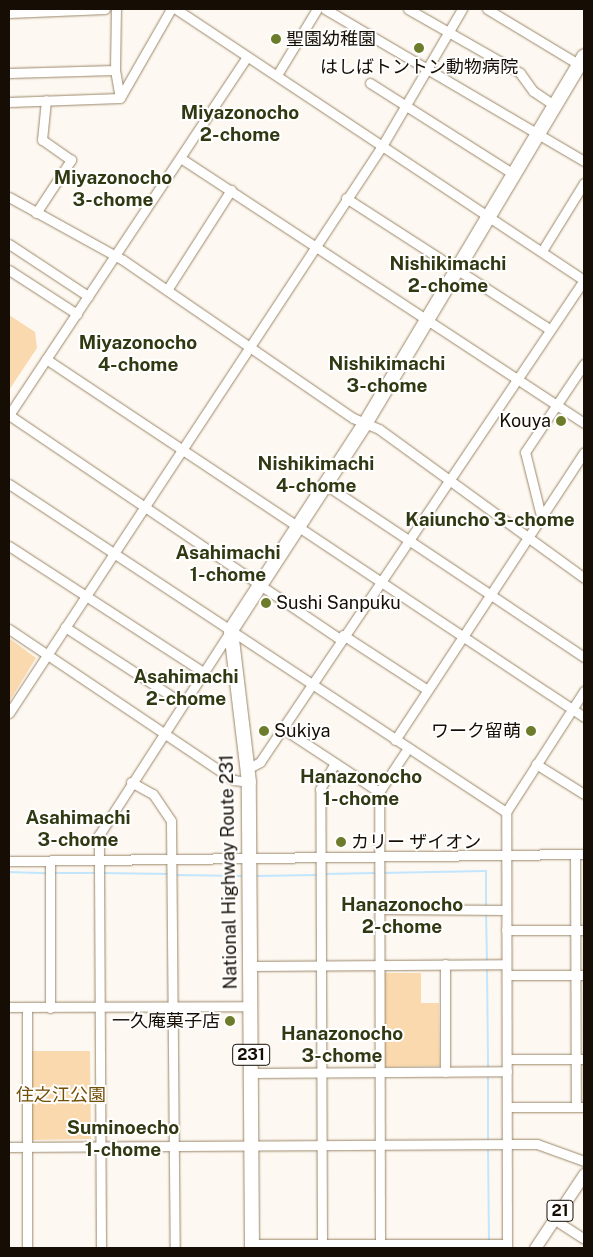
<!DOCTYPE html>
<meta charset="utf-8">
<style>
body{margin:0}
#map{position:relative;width:593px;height:1257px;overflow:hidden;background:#fdf8f1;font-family:"Public Sans","Noto Sans JP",sans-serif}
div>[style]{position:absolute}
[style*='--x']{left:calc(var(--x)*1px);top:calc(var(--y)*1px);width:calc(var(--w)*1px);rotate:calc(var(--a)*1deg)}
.green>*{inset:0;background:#f9d9ad}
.stream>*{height:2px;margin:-1px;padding:0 1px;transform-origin:1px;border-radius:1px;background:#c2e6fe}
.roads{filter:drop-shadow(0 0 1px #9c8769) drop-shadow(0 0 1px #9c8769)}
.minor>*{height:9px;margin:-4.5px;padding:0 4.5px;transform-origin:4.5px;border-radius:4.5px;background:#fff}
.major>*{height:11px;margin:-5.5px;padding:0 5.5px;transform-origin:5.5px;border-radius:5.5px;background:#fff}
.highway>*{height:14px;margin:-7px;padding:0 7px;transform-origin:7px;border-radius:7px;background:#fff}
.dots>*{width:14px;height:14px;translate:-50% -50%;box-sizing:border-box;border:2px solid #fff;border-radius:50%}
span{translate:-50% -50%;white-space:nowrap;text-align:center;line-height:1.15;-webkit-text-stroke:4px #fff;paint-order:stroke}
.shield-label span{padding:1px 4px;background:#fff;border:1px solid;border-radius:4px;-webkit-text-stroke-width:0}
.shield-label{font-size:16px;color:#160e04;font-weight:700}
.poi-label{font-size:18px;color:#160e04}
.left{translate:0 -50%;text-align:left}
.right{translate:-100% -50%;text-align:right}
.street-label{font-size:18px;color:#160e04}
.park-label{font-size:18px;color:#734e06}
.neighbourhood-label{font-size:19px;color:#313912;font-weight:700}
.frame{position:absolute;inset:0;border:10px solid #160e04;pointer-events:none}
</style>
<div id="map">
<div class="green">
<div style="clip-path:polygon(9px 315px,35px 332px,37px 348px,9px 390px)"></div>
<div style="clip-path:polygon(9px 638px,36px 658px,9px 702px)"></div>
<div style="clip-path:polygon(384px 973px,421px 973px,421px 1003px,439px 1003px,440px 1066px,385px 1067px)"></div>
<div style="clip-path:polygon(30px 1051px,90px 1051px,91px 1139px,31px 1140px)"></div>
</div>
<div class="stream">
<div style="--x:9;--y:872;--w:37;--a:2"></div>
<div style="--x:54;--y:873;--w:42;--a:0"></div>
<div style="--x:101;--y:873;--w:68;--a:0.8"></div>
<div style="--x:381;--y:873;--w:105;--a:-1.1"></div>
<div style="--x:486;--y:871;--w:35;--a:90"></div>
<div style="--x:324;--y:874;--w:52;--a:-1.1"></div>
<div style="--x:174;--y:875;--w:70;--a:0.8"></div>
<div style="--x:256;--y:876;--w:60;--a:-1"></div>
<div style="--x:486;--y:914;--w:47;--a:88.8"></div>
<div style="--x:487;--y:966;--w:103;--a:89.4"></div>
<div style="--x:488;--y:1074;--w:67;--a:90"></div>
<div style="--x:488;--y:1146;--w:95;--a:89.4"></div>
</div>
<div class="roads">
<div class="minor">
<div style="--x:176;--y:9;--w:490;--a:33.6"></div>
<div style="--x:325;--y:9;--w:300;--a:30.4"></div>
<div style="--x:408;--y:9;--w:129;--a:29.7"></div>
<div style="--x:520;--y:73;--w:22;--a:54"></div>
<div style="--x:533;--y:91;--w:27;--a:34"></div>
<div style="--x:487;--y:9;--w:112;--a:31.1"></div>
<div style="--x:9;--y:13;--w:96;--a:-2.4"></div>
<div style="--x:115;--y:70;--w:28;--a:80"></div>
<div style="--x:9;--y:73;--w:106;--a:-1.6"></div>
<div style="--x:115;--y:70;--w:61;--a:-89.1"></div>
<div style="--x:277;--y:75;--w:77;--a:-58.8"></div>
<div style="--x:370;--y:83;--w:172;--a:32.4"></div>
<div style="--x:9;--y:102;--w:111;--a:-2.1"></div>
<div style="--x:120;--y:98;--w:103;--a:-60.2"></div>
<div style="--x:182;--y:159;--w:481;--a:33.3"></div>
<div style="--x:9;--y:197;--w:130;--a:28.9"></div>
<div style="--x:123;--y:260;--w:279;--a:34.5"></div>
<div style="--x:353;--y:418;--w:28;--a:23"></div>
<div style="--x:379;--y:429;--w:253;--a:36"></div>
<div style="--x:346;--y:198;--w:242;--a:32.8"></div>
<div style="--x:36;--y:213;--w:64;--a:-56.6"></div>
<div style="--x:71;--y:160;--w:35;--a:-145"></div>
<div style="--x:42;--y:140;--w:40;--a:-84.3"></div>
<div style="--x:9;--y:244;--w:95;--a:33.4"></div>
<div style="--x:542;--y:251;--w:80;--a:-58.3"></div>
<div style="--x:9;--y:270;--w:81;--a:32.9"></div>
<div style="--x:167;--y:290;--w:119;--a:-57.4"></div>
<div style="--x:46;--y:359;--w:646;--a:33.64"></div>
<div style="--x:9;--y:415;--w:430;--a:-56.4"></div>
<div style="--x:9;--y:415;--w:400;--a:34.1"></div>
<div style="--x:9;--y:484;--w:595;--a:33.42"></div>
<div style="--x:326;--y:485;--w:310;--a:33.7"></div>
<div style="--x:541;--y:516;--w:66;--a:-104"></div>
<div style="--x:525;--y:452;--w:106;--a:-56.2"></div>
<div style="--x:9;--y:546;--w:231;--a:33"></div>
<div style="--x:65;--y:627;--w:140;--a:33"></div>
<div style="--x:9;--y:629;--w:271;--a:33.9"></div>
<div style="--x:234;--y:780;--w:15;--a:8"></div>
<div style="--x:343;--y:635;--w:99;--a:33"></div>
<div style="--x:9;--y:713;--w:679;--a:-56.66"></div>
<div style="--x:382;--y:146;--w:159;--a:-59.7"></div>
<div style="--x:282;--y:728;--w:116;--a:33.4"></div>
<div style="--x:395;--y:740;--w:344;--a:-56.7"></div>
<div style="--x:536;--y:764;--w:57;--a:32"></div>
<div style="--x:247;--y:769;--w:15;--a:-28"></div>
<div style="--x:260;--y:762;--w:581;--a:-56.09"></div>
<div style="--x:131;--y:782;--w:25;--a:29"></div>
<div style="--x:153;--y:794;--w:32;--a:56"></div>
<div style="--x:171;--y:821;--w:427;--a:89.5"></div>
<div style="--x:575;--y:854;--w:253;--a:89.8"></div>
<div style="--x:9;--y:861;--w:575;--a:-0.7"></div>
<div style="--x:379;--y:909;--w:127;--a:0.5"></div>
<div style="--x:506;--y:930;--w:78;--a:0"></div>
<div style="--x:445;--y:964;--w:108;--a:90"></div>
<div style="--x:250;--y:966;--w:256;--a:-0.4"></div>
<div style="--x:507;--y:975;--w:77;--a:0"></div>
<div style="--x:9;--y:1007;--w:242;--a:-0.2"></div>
<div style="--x:27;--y:1008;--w:240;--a:90"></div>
<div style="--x:50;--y:1008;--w:147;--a:-90"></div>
<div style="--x:507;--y:1059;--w:77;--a:0"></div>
<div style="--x:251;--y:1073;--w:256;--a:-0.4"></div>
<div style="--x:508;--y:1107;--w:76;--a:0"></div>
<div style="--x:9;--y:1147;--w:528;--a:-0.33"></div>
<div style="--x:537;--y:1144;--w:50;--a:19.9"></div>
<div style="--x:555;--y:1220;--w:35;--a:33"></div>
<div style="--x:252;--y:1244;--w:255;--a:0"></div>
<div style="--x:101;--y:1248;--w:413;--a:-90.3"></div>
<div style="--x:99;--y:835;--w:244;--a:-57.2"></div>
<div style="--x:322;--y:1248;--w:459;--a:-90.2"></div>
<div style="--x:320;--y:789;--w:30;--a:-60"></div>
<div style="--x:380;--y:1248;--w:456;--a:-90.1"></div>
<div style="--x:379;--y:792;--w:53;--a:-56.6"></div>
<div style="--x:507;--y:1248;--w:436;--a:-90.1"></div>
<div style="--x:506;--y:812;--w:144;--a:-57.2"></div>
</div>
<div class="major">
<div style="--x:535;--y:1248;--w:89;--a:-56.5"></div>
</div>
<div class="highway">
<div style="--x:252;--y:1248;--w:466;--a:-90.4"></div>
<div style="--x:249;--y:782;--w:153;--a:-96.8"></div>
<div style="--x:231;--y:630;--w:246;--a:-57"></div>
<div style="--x:365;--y:424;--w:428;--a:-59.2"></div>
</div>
</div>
<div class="dots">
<div style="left:276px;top:39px;background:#6c7c2a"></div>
<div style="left:419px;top:48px;background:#6c7c2a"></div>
<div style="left:561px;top:421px;background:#6c7c2a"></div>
<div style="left:266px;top:603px;background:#6c7c2a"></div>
<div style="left:264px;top:731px;background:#6c7c2a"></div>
<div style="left:531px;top:731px;background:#6c7c2a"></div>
<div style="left:341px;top:842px;background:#6c7c2a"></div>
<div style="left:230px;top:1021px;background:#6c7c2a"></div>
</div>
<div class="shield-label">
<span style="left:251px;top:1055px">231</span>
<span style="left:560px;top:1211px">21</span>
</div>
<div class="poi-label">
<span class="left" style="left:286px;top:39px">聖園幼稚園</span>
<span style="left:419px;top:67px">はしばトントン動物病院</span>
<span class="right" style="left:551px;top:421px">Kouya</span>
<span class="left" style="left:276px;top:603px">Sushi Sanpuku</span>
<span class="left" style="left:274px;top:731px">Sukiya</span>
<span class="right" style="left:521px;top:731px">ワーク留萌</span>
<span class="left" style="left:351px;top:842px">カリー ザイオン</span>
<span class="right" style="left:220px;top:1021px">一久庵菓子店</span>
</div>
<div class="street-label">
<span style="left:229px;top:872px;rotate:-91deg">National Highway Route 231</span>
</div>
<div class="park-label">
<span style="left:61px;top:1095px">住之江公園</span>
</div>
<div class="neighbourhood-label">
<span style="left:240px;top:124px">Miyazonocho<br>2-chome</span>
<span style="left:113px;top:189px">Miyazonocho<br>3-chome</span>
<span style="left:448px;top:275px">Nishikimachi<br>2-chome</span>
<span style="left:138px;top:354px">Miyazonocho<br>4-chome</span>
<span style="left:387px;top:375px">Nishikimachi<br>3-chome</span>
<span style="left:316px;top:475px">Nishikimachi<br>4-chome</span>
<span style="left:490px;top:520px">Kaiuncho 3-chome</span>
<span style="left:228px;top:564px">Asahimachi<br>1-chome</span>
<span style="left:186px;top:688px">Asahimachi<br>2-chome</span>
<span style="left:361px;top:788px">Hanazonocho<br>1-chome</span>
<span style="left:78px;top:829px">Asahimachi<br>3-chome</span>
<span style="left:402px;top:916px">Hanazonocho<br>2-chome</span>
<span style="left:342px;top:1045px">Hanazonocho<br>3-chome</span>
<span style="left:123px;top:1139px">Suminoecho<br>1-chome</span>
</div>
<div class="frame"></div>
</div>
